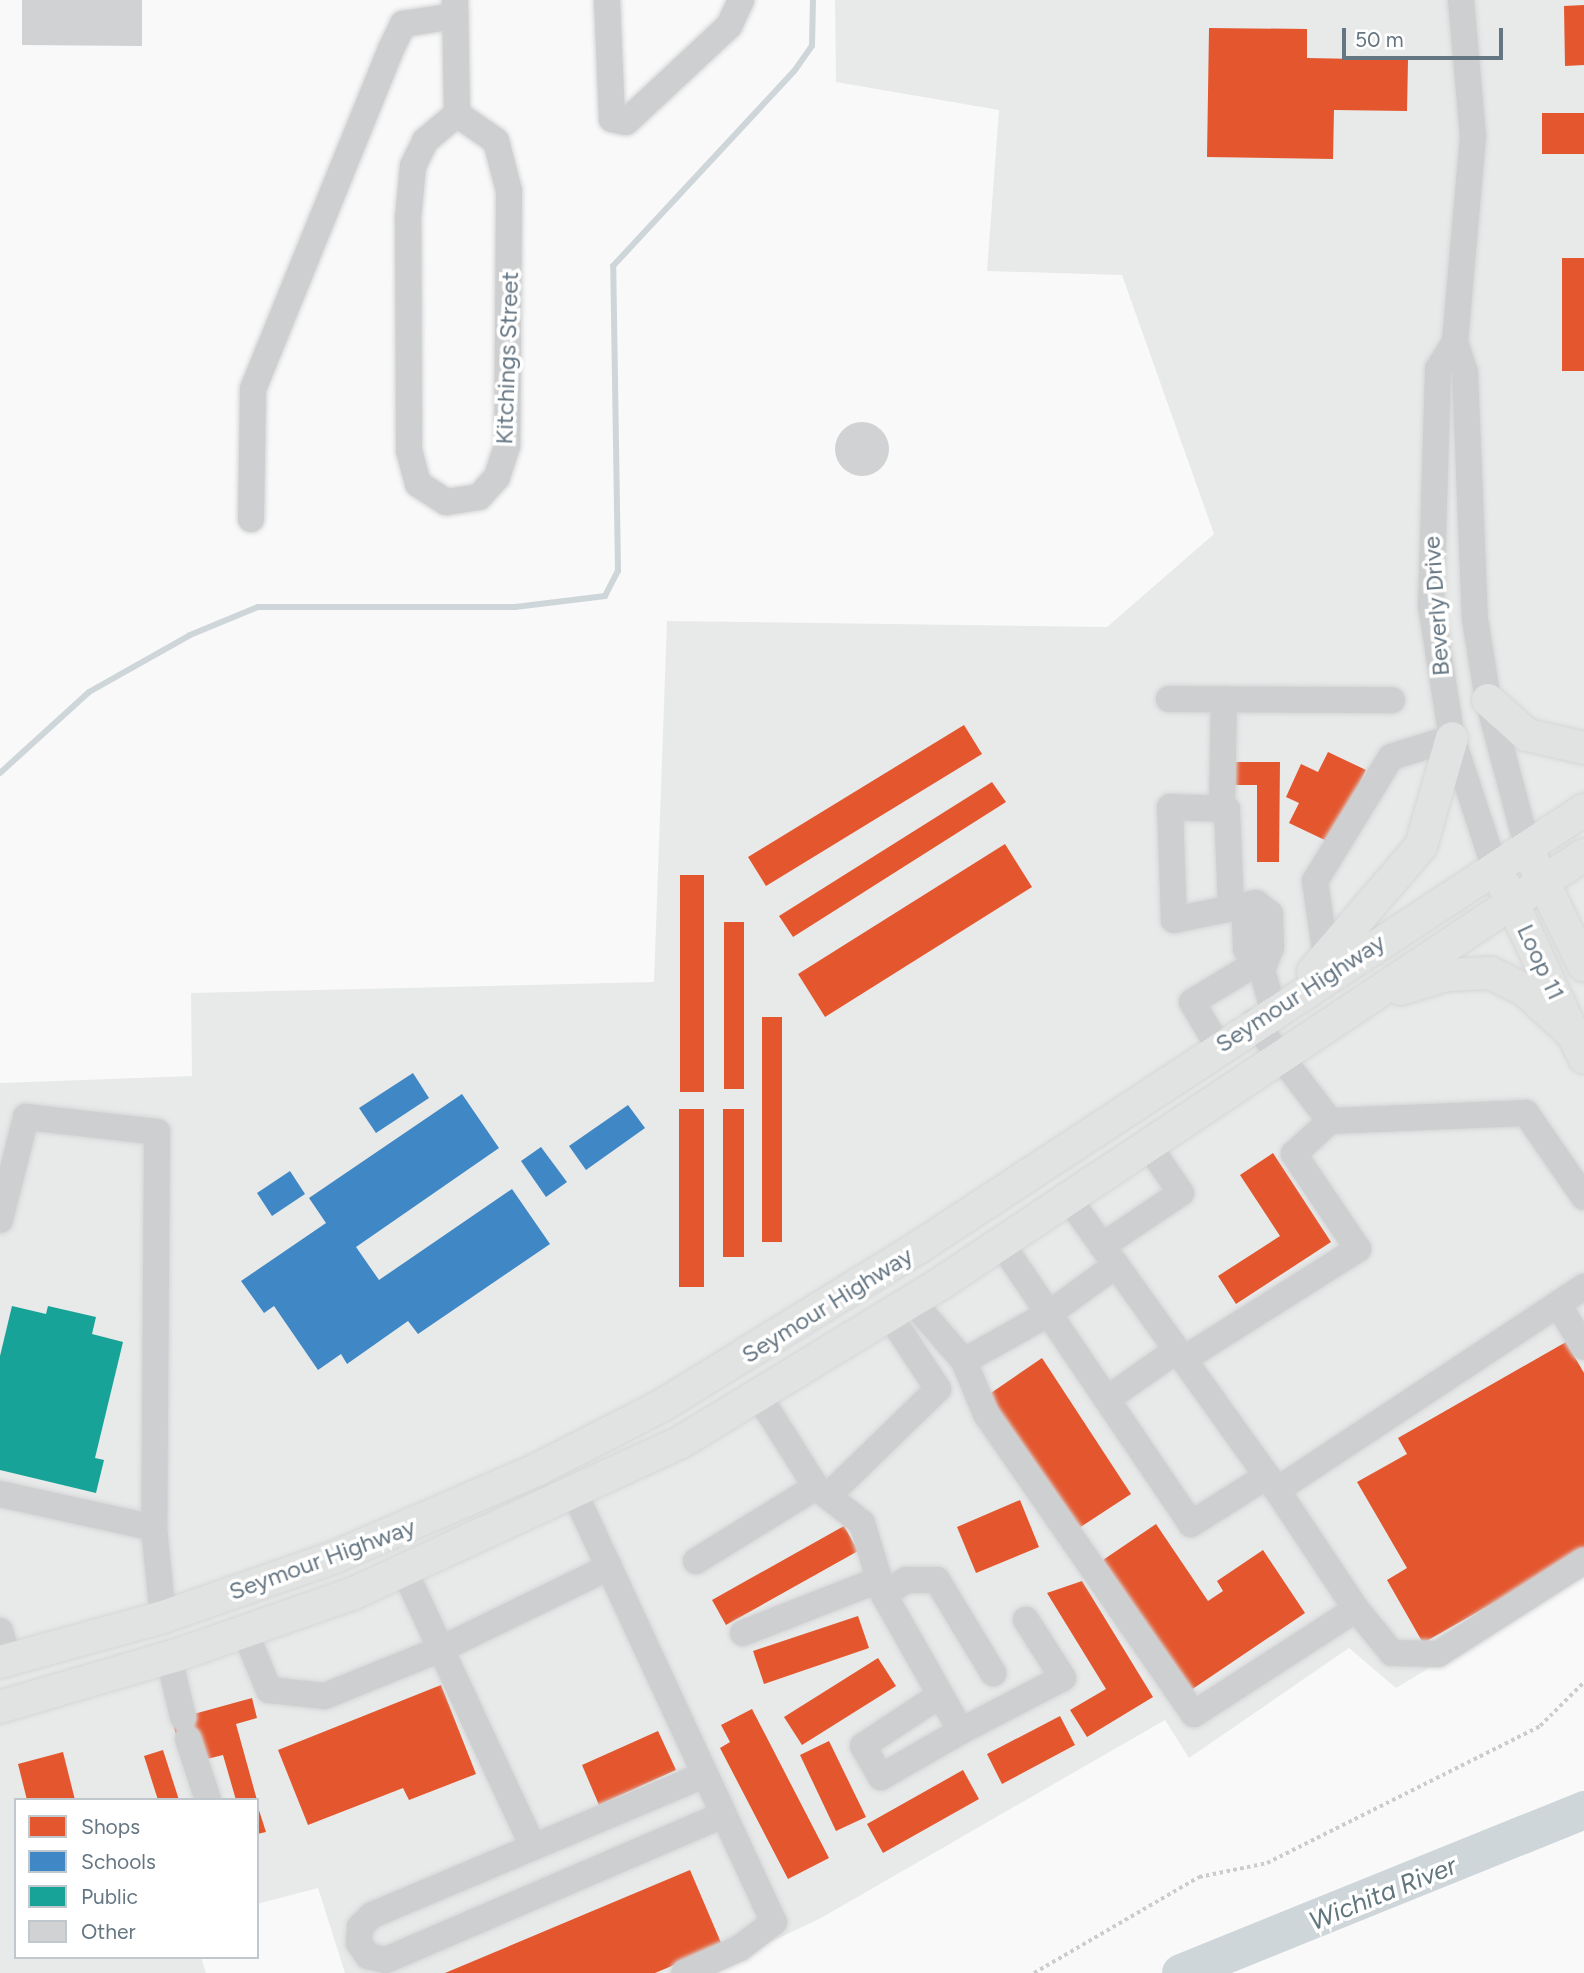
<!DOCTYPE html>
<style>
body{margin:0}
#map{position:relative;width:1584px;height:1973px;overflow:hidden;background:#f9f9f9;font-family:Figtree,sans-serif}
div>[style]{position:absolute}
[style*='--x']{left:calc(var(--x)*1px);top:calc(var(--y)*1px);width:calc(var(--w)*1px);rotate:calc(var(--a)*1deg)}
.built>*{inset:0;background:#e8e9e9}
.shops>*{inset:0;background:#e4572e}
.schools>*{inset:0;background:#3f88c5}
.public>*{inset:0;background:#17a398}
.stream>*{height:6px;margin:-3px;padding:0 3px;transform-origin:3px;border-radius:3px;background:#ced6d9}
.river>*{height:38px;margin:-19px;padding:0 19px;transform-origin:19px;border-radius:19px;background:#ced6d9}
.building>*{inset:0;background:#d0d2d3}
.round{border-radius:50%}
.path>*{height:3.5px;margin-top:-1.75px;transform-origin:0;background:repeating-linear-gradient(90deg,#cbcccd 0 3.5px,transparent 0 7px)}
.roads{filter:drop-shadow(0 0 2px #d5d6d7) drop-shadow(0 0 2px #d5d6d7)}
.minor>*{height:26px;margin:-13px;padding:0 13px;transform-origin:13px;border-radius:13px;background:#cecfd0}
.major>*{height:32px;margin:-16px;padding:0 16px;transform-origin:16px;border-radius:16px;background:#e1e2e2}
span{translate:-50% -50%;white-space:nowrap;text-align:center;line-height:1.15;-webkit-text-stroke:7px #fff;paint-order:stroke}
.street-label{font-size:24px;color:#657683}
.water-label{font-size:26px;color:#60757c;font-style:italic}
.legend{position:absolute;left:14px;top:1798px;width:245px;height:161px;box-sizing:border-box;background:#fff;border:2px solid #c1c8cd;margin:0;padding:9px 12px;list-style:none;font-size:21px;color:#657683}
.legend li{display:flex;align-items:center;gap:14px;height:35px}
.legend b{width:35px;border:2px solid #c1c8cd}
.scale{position:absolute;left:1342px;top:28px;width:161px;height:32px;box-sizing:border-box;border:4px solid #657683;border-top:0;padding-left:9px;font-size:21px;line-height:24px;white-space:nowrap;color:#657683;-webkit-text-stroke:5px #fff;paint-order:stroke}
</style>
<div id="map">
<div class="built">
<div style="clip-path:polygon(835px 0,1584px 0,1584px 1575px,1396px 1688px,1349px 1648px,1189px 1758px,1165px 1720px,821px 1918px,705px 1973px,345px 1973px,318px 1888px,257px 1904px,257px 1800px,16px 1800px,16px 1957px,201px 1957px,206px 1973px,0 1973px,0 1083px,192px 1076px,191px 993px,654px 982px,667px 621px,1107px 627px,1214px 534px,1122px 275px,987px 271px,999px 110px,836px 82px)"></div>
</div>
<div class="shops">
<div style="clip-path:polygon(1584px 5px,1584px 65px,1565px 66px,1564px 6px)"></div>
<div style="clip-path:polygon(1209px 28px,1307px 29px,1307px 58px,1408px 60px,1407px 111px,1334px 110px,1333px 159px,1207px 157px)"></div>
<div style="clip-path:polygon(1542px 113px,1584px 113px,1584px 154px,1542px 154px)"></div>
<div style="clip-path:polygon(1562px 258px,1584px 258px,1584px 371px,1562px 371px)"></div>
<div style="clip-path:polygon(964px 725px,982px 754px,766px 886px,748px 857px)"></div>
<div style="clip-path:polygon(1328px 752px,1366px 770px,1331px 843px,1289px 823px,1299px 803px,1286px 797px,1301px 764px,1318px 772px)"></div>
<div style="clip-path:polygon(1230px 762px,1280px 762px,1279px 862px,1257px 862px,1257px 785px,1230px 785px)"></div>
<div style="clip-path:polygon(992px 782px,1006px 802px,793px 937px,779px 916px)"></div>
<div style="clip-path:polygon(1005px 844px,1032px 887px,825px 1017px,798px 974px)"></div>
<div style="clip-path:polygon(680px 875px,704px 875px,704px 1092px,680px 1092px)"></div>
<div style="clip-path:polygon(724px 922px,744px 922px,744px 1089px,724px 1089px)"></div>
<div style="clip-path:polygon(762px 1017px,782px 1017px,782px 1242px,762px 1242px)"></div>
<div style="clip-path:polygon(679px 1109px,704px 1109px,704px 1287px,679px 1287px)"></div>
<div style="clip-path:polygon(723px 1109px,744px 1109px,744px 1257px,723px 1257px)"></div>
<div style="clip-path:polygon(1273px 1153px,1331px 1242px,1236px 1304px,1218px 1276px,1280px 1236px,1240px 1175px)"></div>
<div style="clip-path:polygon(1566px 1342px,1584px 1373px,1584px 1552px,1423px 1643px,1387px 1580px,1407px 1568px,1357px 1482px,1407px 1454px,1398px 1438px)"></div>
<div style="clip-path:polygon(1042px 1358px,1131px 1494px,1079px 1528px,988px 1395px)"></div>
<div style="clip-path:polygon(1020px 1500px,1039px 1547px,976px 1573px,957px 1527px)"></div>
<div style="clip-path:polygon(1156px 1524px,1208px 1601px,1223px 1591px,1217px 1581px,1263px 1550px,1305px 1613px,1191px 1690px,1103px 1560px)"></div>
<div style="clip-path:polygon(844px 1526px,858px 1551px,726px 1625px,712px 1600px)"></div>
<div style="clip-path:polygon(1082px 1581px,1153px 1697px,1087px 1737px,1070px 1710px,1106px 1689px,1047px 1593px)"></div>
<div style="clip-path:polygon(858px 1616px,869px 1648px,764px 1684px,753px 1651px)"></div>
<div style="clip-path:polygon(878px 1658px,896px 1686px,802px 1745px,784px 1717px)"></div>
<div style="clip-path:polygon(441px 1685px,476px 1774px,409px 1800px,403px 1788px,308px 1825px,278px 1750px)"></div>
<div style="clip-path:polygon(252px 1698px,257px 1718px,236px 1724px,257px 1800px,236px 1800px,223px 1755px,207px 1759px,178px 1742px,172px 1720px)"></div>
<div style="clip-path:polygon(752px 1709px,829px 1858px,788px 1879px,720px 1748px,730px 1742px,721px 1725px)"></div>
<div style="clip-path:polygon(1060px 1716px,1075px 1745px,1002px 1784px,987px 1754px)"></div>
<div style="clip-path:polygon(658px 1731px,676px 1770px,599px 1805px,582px 1765px)"></div>
<div style="clip-path:polygon(829px 1741px,866px 1817px,836px 1831px,800px 1755px)"></div>
<div style="clip-path:polygon(163px 1750px,179px 1800px,158px 1800px,144px 1756px)"></div>
<div style="clip-path:polygon(63px 1752px,75px 1800px,27px 1800px,18px 1764px)"></div>
<div style="clip-path:polygon(963px 1770px,979px 1799px,883px 1853px,867px 1824px)"></div>
<div style="clip-path:polygon(257px 1804px,266px 1832px,257px 1834px)"></div>
<div style="clip-path:polygon(690px 1870px,722px 1945px,655px 1973px,445px 1973px)"></div>
</div>
<div class="schools">
<div style="clip-path:polygon(413px 1073px,429px 1098px,376px 1133px,359px 1108px)"></div>
<div style="clip-path:polygon(462px 1094px,499px 1148px,356px 1247px,379px 1280px,512px 1189px,550px 1244px,418px 1334px,408px 1321px,347px 1364px,341px 1354px,318px 1370px,274px 1306px,264px 1313px,241px 1281px,326px 1223px,309px 1198px)"></div>
<div style="clip-path:polygon(628px 1105px,645px 1128px,586px 1170px,569px 1146px)"></div>
<div style="clip-path:polygon(541px 1147px,567px 1182px,546px 1197px,521px 1161px)"></div>
<div style="clip-path:polygon(290px 1171px,305px 1194px,272px 1216px,257px 1193px)"></div>
</div>
<div class="public">
<div style="clip-path:polygon(12px 1306px,46px 1314px,48px 1306px,96px 1317px,92px 1334px,123px 1342px,95px 1458px,104px 1460px,96px 1493px,0 1470px,0 1356px)"></div>
</div>
<div class="stream">
<div style="--x:0;--y:773;--w:120;--a:-42.3"></div>
<div style="--x:89;--y:692;--w:116;--a:-29.4"></div>
<div style="--x:190;--y:635;--w:74;--a:-22.4"></div>
<div style="--x:258;--y:607;--w:257;--a:0"></div>
<div style="--x:515;--y:607;--w:91;--a:-7"></div>
<div style="--x:605;--y:596;--w:28;--a:-63"></div>
<div style="--x:618;--y:571;--w:305;--a:-90.9"></div>
<div style="--x:613;--y:266;--w:267;--a:-47.1"></div>
<div style="--x:795;--y:70;--w:29;--a:-55"></div>
<div style="--x:812;--y:46;--w:46;--a:-88.8"></div>
</div>
<div class="river">
<div style="--x:1181;--y:1973;--w:435;--a:-22"></div>
</div>
<div class="building">
<div style="clip-path:polygon(22px 0,142px 0,142px 46px,22px 45px)"></div>
<div class="round" style="left:835px;top:422px;width:54px;height:54px"></div>
</div>
<div class="path">
<div style="--x:1034;--y:1973;--w:191;--a:-30.2"></div>
<div style="--x:1199;--y:1877;--w:69;--a:-11.6"></div>
<div style="--x:1267;--y:1863;--w:305;--a:-26.6"></div>
<div style="--x:1540;--y:1726;--w:62;--a:-45"></div>
</div>
<div class="roads">
<div class="minor">
<div style="--x:455;--y:0;--w:114;--a:89"></div>
<div style="--x:607;--y:0;--w:119;--a:87.6"></div>
<div style="--x:612;--y:119;--w:14;--a:12"></div>
<div style="--x:626;--y:122;--w:141;--a:-43"></div>
<div style="--x:729;--y:26;--w:29;--a:-65"></div>
<div style="--x:1461;--y:0;--w:137;--a:85"></div>
<div style="--x:1473;--y:136;--w:207;--a:95"></div>
<div style="--x:1455;--y:342;--w:32;--a:72"></div>
<div style="--x:1465;--y:372;--w:247;--a:87.7"></div>
<div style="--x:1475;--y:619;--w:82;--a:80.9"></div>
<div style="--x:1488;--y:700;--w:154;--a:75"></div>
<div style="--x:457;--y:114;--w:47;--a:34.7"></div>
<div style="--x:496;--y:141;--w:52;--a:75.4"></div>
<div style="--x:509;--y:191;--w:255;--a:90.4"></div>
<div style="--x:507;--y:446;--w:33;--a:108"></div>
<div style="--x:497;--y:477;--w:27;--a:132"></div>
<div style="--x:479;--y:497;--w:33;--a:171"></div>
<div style="--x:446;--y:502;--w:33;--a:-147"></div>
<div style="--x:418;--y:484;--w:34;--a:-105"></div>
<div style="--x:409;--y:451;--w:233;--a:-90.2"></div>
<div style="--x:408;--y:218;--w:52;--a:-84.5"></div>
<div style="--x:413;--y:166;--w:28;--a:-64"></div>
<div style="--x:425;--y:141;--w:42;--a:-40.2"></div>
<div style="--x:1455;--y:342;--w:32;--a:122"></div>
<div style="--x:1438;--y:369;--w:237;--a:91.7"></div>
<div style="--x:1431;--y:606;--w:134;--a:81"></div>
<div style="--x:1452;--y:738;--w:138;--a:71.8"></div>
<div style="--x:251;--y:519;--w:130;--a:-89.1"></div>
<div style="--x:253;--y:389;--w:367;--a:-67.9"></div>
<div style="--x:391;--y:49;--w:28;--a:-64"></div>
<div style="--x:403;--y:24;--w:53;--a:-8.7"></div>
<div style="--x:1169;--y:699;--w:223;--a:0.3"></div>
<div style="--x:1222;--y:809;--w:110;--a:-89"></div>
<div style="--x:1231;--y:906;--w:97;--a:-92.4"></div>
<div style="--x:1227;--y:809;--w:57;--a:-178"></div>
<div style="--x:1170;--y:807;--w:113;--a:88"></div>
<div style="--x:1174;--y:920;--w:84;--a:-11.7"></div>
<div style="--x:1256;--y:903;--w:18;--a:38"></div>
<div style="--x:1270;--y:914;--w:33;--a:88"></div>
<div style="--x:1271;--y:947;--w:25;--a:111"></div>
<div style="--x:1262;--y:970;--w:41;--a:74.2"></div>
<div style="--x:1254;--y:954;--w:9;--a:-148"></div>
<div style="--x:1246;--y:949;--w:31;--a:-92"></div>
<div style="--x:1245;--y:918;--w:28;--a:64"></div>
<div style="--x:1326;--y:957;--w:77;--a:-98.2"></div>
<div style="--x:1315;--y:881;--w:145;--a:-58.5"></div>
<div style="--x:1391;--y:757;--w:64;--a:-17.3"></div>
<div style="--x:1254;--y:1022;--w:125;--a:52.5"></div>
<div style="--x:1330;--y:1121;--w:196;--a:-2.3"></div>
<div style="--x:1526;--y:1113;--w:102;--a:55.4"></div>
<div style="--x:1218;--y:1046;--w:51;--a:-120.6"></div>
<div style="--x:1192;--y:1002;--w:77;--a:-31.2"></div>
<div style="--x:1068;--y:1198;--w:359;--a:54.4"></div>
<div style="--x:1277;--y:1490;--w:368;--a:-33.5"></div>
<div style="--x:0;--y:1220;--w:106;--a:-75.8"></div>
<div style="--x:26;--y:1117;--w:132;--a:6.5"></div>
<div style="--x:157;--y:1132;--w:396;--a:90.4"></div>
<div style="--x:154;--y:1528;--w:89;--a:84.2"></div>
<div style="--x:1001;--y:1243;--w:339;--a:55.9"></div>
<div style="--x:1191;--y:1524;--w:90;--a:-32.3"></div>
<div style="--x:1102;--y:1246;--w:95;--a:-33.9"></div>
<div style="--x:1181;--y:1193;--w:58;--a:-124.5"></div>
<div style="--x:912;--y:1301;--w:79;--a:49.1"></div>
<div style="--x:964;--y:1361;--w:98;--a:-29.2"></div>
<div style="--x:1050;--y:1313;--w:82;--a:-36"></div>
<div style="--x:1558;--y:1304;--w:50;--a:58.8"></div>
<div style="--x:1184;--y:1359;--w:206;--a:-32.3"></div>
<div style="--x:1358;--y:1249;--w:115;--a:-124"></div>
<div style="--x:1294;--y:1154;--w:49;--a:-42.5"></div>
<div style="--x:964;--y:1361;--w:57;--a:67.5"></div>
<div style="--x:986;--y:1414;--w:365;--a:55.3"></div>
<div style="--x:1194;--y:1714;--w:193;--a:-32.9"></div>
<div style="--x:1356;--y:1609;--w:143;--a:-123.6"></div>
<div style="--x:760;--y:1398;--w:105;--a:57.8"></div>
<div style="--x:816;--y:1487;--w:58;--a:38"></div>
<div style="--x:862;--y:1523;--w:75;--a:73"></div>
<div style="--x:884;--y:1595;--w:156;--a:60.5"></div>
<div style="--x:961;--y:1731;--w:115;--a:-27.5"></div>
<div style="--x:1063;--y:1678;--w:69;--a:-122.5"></div>
<div style="--x:1107;--y:1399;--w:85;--a:-35"></div>
<div style="--x:0;--y:1494;--w:158;--a:12.4"></div>
<div style="--x:575;--y:1494;--w:472;--a:65.1"></div>
<div style="--x:774;--y:1922;--w:43;--a:142.6"></div>
<div style="--x:740;--y:1948;--w:61;--a:155.9"></div>
<div style="--x:829;--y:1495;--w:152;--a:-44.2"></div>
<div style="--x:938;--y:1389;--w:87;--a:-123.3"></div>
<div style="--x:696;--y:1561;--w:141;--a:-31.7"></div>
<div style="--x:405;--y:1572;--w:303;--a:65"></div>
<div style="--x:884;--y:1595;--w:27;--a:-34"></div>
<div style="--x:906;--y:1580;--w:31;--a:0"></div>
<div style="--x:937;--y:1580;--w:109;--a:58.9"></div>
<div style="--x:1356;--y:1609;--w:57;--a:50.7"></div>
<div style="--x:1392;--y:1653;--w:46;--a:1.2"></div>
<div style="--x:1438;--y:1654;--w:173;--a:-32.5"></div>
<div style="--x:0;--y:1631;--w:30;--a:73"></div>
<div style="--x:245;--y:1632;--w:63;--a:67.5"></div>
<div style="--x:269;--y:1690;--w:56;--a:6.1"></div>
<div style="--x:325;--y:1696;--w:125;--a:-22.1"></div>
<div style="--x:441;--y:1649;--w:187;--a:-26"></div>
<div style="--x:743;--y:1633;--w:145;--a:-21.4"></div>
<div style="--x:169;--y:1658;--w:61;--a:76.7"></div>
<div style="--x:940;--y:1695;--w:92;--a:146.5"></div>
<div style="--x:863;--y:1746;--w:36;--a:60"></div>
<div style="--x:881;--y:1777;--w:92;--a:-29.9"></div>
<div style="--x:188;--y:1739;--w:64;--a:71.8"></div>
<div style="--x:704;--y:1775;--w:360;--a:157.1"></div>
<div style="--x:372;--y:1915;--w:17;--a:135"></div>
<div style="--x:360;--y:1927;--w:16;--a:94"></div>
<div style="--x:359;--y:1943;--w:16;--a:55"></div>
<div style="--x:368;--y:1956;--w:18;--a:13"></div>
<div style="--x:386;--y:1960;--w:366;--a:-23.3"></div>
</div>
<div class="major">
<div style="--x:1488;--y:700;--w:52;--a:41.9"></div>
<div style="--x:1527;--y:735;--w:58;--a:12.8"></div>
<div style="--x:1534;--y:863;--w:114;--a:64.1"></div>
<div style="--x:1504;--y:885;--w:190;--a:65.1"></div>
<div style="--x:1313;--y:972;--w:166;--a:-49.4"></div>
<div style="--x:1421;--y:846;--w:112;--a:-74"></div>
<div style="--x:1401;--y:989;--w:47;--a:-17.3"></div>
<div style="--x:1446;--y:975;--w:45;--a:-2.5"></div>
<div style="--x:1491;--y:973;--w:38;--a:27"></div>
<div style="--x:1525;--y:990;--w:68;--a:42.6"></div>
<div style="--x:0;--y:1662;--w:169;--a:-15.4"></div>
<div style="--x:163;--y:1617;--w:182;--a:-19.2"></div>
<div style="--x:335;--y:1557;--w:221;--a:-23.4"></div>
<div style="--x:538;--y:1469;--w:140;--a:-27.1"></div>
<div style="--x:663;--y:1405;--w:301;--a:-31.7"></div>
<div style="--x:919;--y:1247;--w:796;--a:-33.31"></div>
<div style="--x:0;--y:1707;--w:184;--a:-16.4"></div>
<div style="--x:177;--y:1655;--w:188;--a:-19.3"></div>
<div style="--x:354;--y:1593;--w:360;--a:-24.8"></div>
<div style="--x:681;--y:1442;--w:303;--a:-31.4"></div>
<div style="--x:940;--y:1284;--w:774;--a:-33.67"></div>
</div>
</div>
<div class="street-label">
<span style="left:507px;top:358px;rotate:-88deg">Kitchings Street</span>
<span style="left:1436px;top:606px;rotate:-94deg">Beverly Drive</span>
<span style="left:1541px;top:962px;rotate:65deg">Loop 11</span>
<span style="left:1300px;top:993px;rotate:-33deg">Seymour Highway</span>
<span style="left:827px;top:1305px;rotate:-32deg">Seymour Highway</span>
<span style="left:322px;top:1559px;rotate:-20deg">Seymour Highway</span>
</div>
<div class="water-label">
<span style="left:1383px;top:1894px;rotate:-22deg">Wichita River</span>
</div>
<ul class="legend">
<li><b style="height:19px;background:#e4572e"></b>Shops</li>
<li><b style="height:19px;background:#3f88c5"></b>Schools</li>
<li><b style="height:19px;background:#17a398"></b>Public</li>
<li><b style="height:19px;background:#d0d2d3"></b>Other</li>
</ul>
<div class="scale">50 m</div>
</div>
